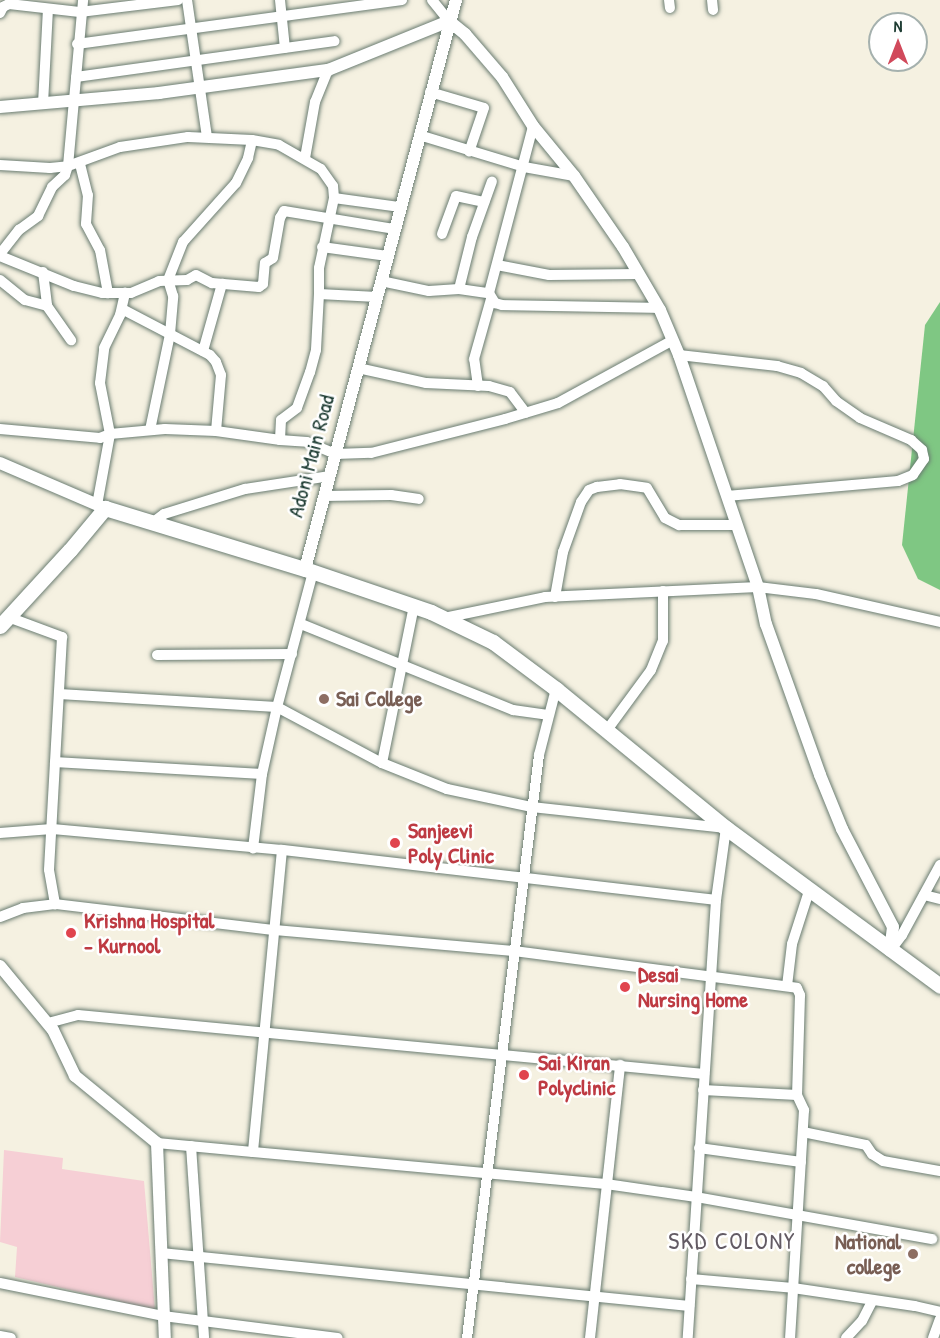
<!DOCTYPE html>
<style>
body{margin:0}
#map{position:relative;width:940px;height:1338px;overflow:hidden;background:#f5f1e1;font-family:"Patrick Hand",sans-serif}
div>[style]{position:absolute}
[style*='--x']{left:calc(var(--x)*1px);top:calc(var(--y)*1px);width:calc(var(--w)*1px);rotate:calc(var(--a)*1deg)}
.built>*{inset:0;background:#f6cfd5}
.green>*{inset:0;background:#7fc783}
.roads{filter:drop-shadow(0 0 2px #6a7c71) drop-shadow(0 0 2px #6a7c71)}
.minor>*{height:10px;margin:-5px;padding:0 5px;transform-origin:5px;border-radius:5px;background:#fff}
.tertiary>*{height:12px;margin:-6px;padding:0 6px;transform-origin:6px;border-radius:6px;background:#fff}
.primary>*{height:15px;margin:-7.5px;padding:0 7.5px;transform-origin:7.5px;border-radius:7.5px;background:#fff}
.dots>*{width:16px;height:16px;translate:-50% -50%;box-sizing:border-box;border:3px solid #fff;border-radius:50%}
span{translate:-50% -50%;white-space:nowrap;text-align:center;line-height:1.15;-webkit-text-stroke:5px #fff;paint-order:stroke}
.street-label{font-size:22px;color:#1f3d34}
.education-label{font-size:22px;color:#785e54;font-weight:700}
.left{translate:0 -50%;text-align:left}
.right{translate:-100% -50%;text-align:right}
.health-label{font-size:22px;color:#be3a42;font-weight:700}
.neighbourhood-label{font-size:24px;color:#635b64;letter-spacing:1.5px}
.north{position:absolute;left:868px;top:12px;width:60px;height:60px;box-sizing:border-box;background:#fff;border:2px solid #a5b1ae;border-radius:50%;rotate:0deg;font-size:16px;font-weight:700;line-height:24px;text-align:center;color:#1f3d34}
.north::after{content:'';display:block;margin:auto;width:21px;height:27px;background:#d1495b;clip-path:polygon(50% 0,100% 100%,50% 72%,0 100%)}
</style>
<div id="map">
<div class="built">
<div style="clip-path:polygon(4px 1150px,63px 1158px,62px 1169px,144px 1181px,155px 1310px,15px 1277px,17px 1247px,0 1242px)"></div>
</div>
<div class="green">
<div style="clip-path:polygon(940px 302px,940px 590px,918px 579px,902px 545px,925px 325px)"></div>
</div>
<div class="roads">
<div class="minor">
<div style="--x:187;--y:0;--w:138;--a:81.7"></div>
<div style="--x:280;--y:0;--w:48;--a:84.1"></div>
<div style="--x:432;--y:0;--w:27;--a:51"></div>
<div style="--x:669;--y:0;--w:8;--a:83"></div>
<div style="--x:712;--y:0;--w:10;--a:84"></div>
<div style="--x:0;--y:13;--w:7;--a:-63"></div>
<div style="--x:3;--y:7;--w:7;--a:-27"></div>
<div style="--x:9;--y:4;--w:71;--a:6.4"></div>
<div style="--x:80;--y:12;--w:99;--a:-7"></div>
<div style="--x:77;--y:44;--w:328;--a:-7.7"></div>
<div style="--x:76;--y:77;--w:261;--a:-7.9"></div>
<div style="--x:430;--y:92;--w:56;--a:16.5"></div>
<div style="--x:484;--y:108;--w:46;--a:108.8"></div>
<div style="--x:43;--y:104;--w:95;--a:-87"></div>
<div style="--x:419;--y:135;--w:110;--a:16.9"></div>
<div style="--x:524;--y:167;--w:51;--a:10.2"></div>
<div style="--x:305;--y:158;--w:57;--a:-79.9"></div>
<div style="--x:315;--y:102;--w:35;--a:-68"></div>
<div style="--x:80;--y:164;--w:32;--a:76"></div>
<div style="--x:88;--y:195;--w:29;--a:94"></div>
<div style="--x:86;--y:224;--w:30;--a:62"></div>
<div style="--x:100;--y:250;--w:44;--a:79.5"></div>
<div style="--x:0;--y:165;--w:50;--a:3.4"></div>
<div style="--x:50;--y:168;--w:18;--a:-6"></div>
<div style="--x:68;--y:166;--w:55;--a:-20.1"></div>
<div style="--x:120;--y:147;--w:69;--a:-8.4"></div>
<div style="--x:188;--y:137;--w:64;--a:2.7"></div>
<div style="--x:252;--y:140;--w:27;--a:10"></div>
<div style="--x:279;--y:145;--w:48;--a:29.7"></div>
<div style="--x:321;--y:169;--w:21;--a:55"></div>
<div style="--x:333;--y:186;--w:12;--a:85"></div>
<div style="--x:334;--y:198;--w:72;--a:102.1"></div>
<div style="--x:319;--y:268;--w:26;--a:90"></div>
<div style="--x:319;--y:294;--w:58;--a:3"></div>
<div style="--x:334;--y:198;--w:67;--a:7.8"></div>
<div style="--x:442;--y:234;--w:40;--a:-69.8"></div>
<div style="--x:456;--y:196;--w:29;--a:12"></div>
<div style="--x:322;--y:247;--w:66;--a:7.9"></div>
<div style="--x:0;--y:254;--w:31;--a:-52"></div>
<div style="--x:19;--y:230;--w:24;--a:-36"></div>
<div style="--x:38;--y:216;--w:32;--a:-64"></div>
<div style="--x:52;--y:187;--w:18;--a:-43"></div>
<div style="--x:65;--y:175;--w:9;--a:-72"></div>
<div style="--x:68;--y:166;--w:167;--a:-84.8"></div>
<div style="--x:0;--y:256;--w:80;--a:22.1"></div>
<div style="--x:74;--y:286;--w:29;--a:14"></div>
<div style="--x:102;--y:293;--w:29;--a:0"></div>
<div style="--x:131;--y:293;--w:30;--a:-23"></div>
<div style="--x:159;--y:281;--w:28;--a:-2"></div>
<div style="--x:187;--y:280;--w:10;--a:-29"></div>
<div style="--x:196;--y:275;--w:18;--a:27"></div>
<div style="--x:212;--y:283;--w:47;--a:4.9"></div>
<div style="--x:259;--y:287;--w:5;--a:-37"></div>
<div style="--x:263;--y:284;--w:21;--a:-85"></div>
<div style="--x:265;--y:263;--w:9;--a:-32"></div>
<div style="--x:273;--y:258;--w:41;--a:-80.1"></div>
<div style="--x:280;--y:218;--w:8;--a:-60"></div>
<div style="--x:284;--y:211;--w:111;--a:9.3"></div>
<div style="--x:497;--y:265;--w:53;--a:10.9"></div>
<div style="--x:549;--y:275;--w:90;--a:-0.6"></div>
<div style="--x:43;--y:272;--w:34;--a:83"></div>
<div style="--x:47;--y:306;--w:42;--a:54.8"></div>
<div style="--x:0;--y:280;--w:32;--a:39"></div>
<div style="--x:25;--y:300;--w:23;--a:15"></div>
<div style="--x:381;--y:281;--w:49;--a:11.8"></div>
<div style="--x:429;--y:291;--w:30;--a:-4"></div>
<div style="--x:459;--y:289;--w:30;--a:8"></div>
<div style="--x:489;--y:293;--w:173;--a:-75.2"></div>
<div style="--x:459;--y:289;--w:54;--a:-76"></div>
<div style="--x:472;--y:237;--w:59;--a:-70.3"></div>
<div style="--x:489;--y:293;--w:12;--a:59"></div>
<div style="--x:495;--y:303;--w:7;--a:16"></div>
<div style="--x:502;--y:305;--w:157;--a:1.1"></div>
<div style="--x:319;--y:294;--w:56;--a:93.1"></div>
<div style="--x:316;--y:350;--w:23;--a:105"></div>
<div style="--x:310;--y:372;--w:38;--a:110"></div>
<div style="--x:297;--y:408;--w:20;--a:143"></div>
<div style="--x:281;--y:420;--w:20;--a:93"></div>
<div style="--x:280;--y:440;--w:27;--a:4"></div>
<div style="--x:307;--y:442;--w:30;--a:23"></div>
<div style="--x:335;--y:454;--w:36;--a:-2"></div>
<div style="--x:371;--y:453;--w:138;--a:-14.2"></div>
<div style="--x:505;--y:419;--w:55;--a:-16.8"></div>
<div style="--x:558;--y:403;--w:131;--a:-28.7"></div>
<div style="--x:122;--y:309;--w:99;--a:27.6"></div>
<div style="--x:210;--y:355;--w:9;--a:49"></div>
<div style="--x:216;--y:362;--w:14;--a:69"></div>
<div style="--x:221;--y:375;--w:56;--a:95.1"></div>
<div style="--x:203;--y:351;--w:70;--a:-74.2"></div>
<div style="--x:679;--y:355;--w:99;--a:6.4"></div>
<div style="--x:777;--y:366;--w:25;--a:16"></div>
<div style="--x:801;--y:373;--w:26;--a:31"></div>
<div style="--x:823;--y:386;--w:20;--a:49"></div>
<div style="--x:836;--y:401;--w:29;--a:35"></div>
<div style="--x:860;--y:418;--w:56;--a:23.3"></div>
<div style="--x:911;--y:440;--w:15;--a:42"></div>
<div style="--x:922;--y:450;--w:9;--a:77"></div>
<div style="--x:924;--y:459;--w:19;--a:125"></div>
<div style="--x:913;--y:475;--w:16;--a:158"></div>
<div style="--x:898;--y:481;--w:172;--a:175"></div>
<div style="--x:358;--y:368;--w:70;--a:12.4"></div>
<div style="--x:426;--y:383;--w:63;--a:2.7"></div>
<div style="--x:489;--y:386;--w:22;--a:16"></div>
<div style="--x:510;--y:392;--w:26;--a:53"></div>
<div style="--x:478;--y:386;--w:27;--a:-98"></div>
<div style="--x:474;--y:359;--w:62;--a:-74.2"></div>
<div style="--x:0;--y:429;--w:100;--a:5.1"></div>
<div style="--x:100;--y:438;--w:11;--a:-22"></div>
<div style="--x:110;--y:434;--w:55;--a:-5.2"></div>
<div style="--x:165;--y:429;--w:51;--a:2.2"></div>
<div style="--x:216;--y:431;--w:65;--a:8"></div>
<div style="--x:150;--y:430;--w:98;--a:-78.2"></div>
<div style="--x:170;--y:334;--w:38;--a:-85"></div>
<div style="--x:173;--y:296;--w:17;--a:-107"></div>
<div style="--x:168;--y:280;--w:41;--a:-68.5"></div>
<div style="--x:183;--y:242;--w:79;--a:-48.1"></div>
<div style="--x:236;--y:183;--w:28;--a:-64"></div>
<div style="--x:248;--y:158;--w:18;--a:-77"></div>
<div style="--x:324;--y:496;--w:67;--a:-0.9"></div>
<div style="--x:391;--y:495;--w:28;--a:8"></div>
<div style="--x:97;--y:505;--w:72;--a:-79.6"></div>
<div style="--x:110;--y:434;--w:52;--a:-101.1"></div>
<div style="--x:100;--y:383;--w:35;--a:-83"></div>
<div style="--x:104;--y:348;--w:37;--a:-64"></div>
<div style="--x:120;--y:315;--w:23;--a:-77"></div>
<div style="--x:152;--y:523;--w:15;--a:-37"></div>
<div style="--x:164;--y:514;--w:85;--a:-17.2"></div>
<div style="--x:245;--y:489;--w:86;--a:-8.7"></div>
<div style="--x:313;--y:572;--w:140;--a:104.9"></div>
<div style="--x:277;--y:707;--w:119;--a:28.1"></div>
<div style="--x:382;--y:763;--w:70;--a:21.8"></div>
<div style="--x:447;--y:789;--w:87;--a:12"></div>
<div style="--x:532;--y:807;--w:195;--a:6.2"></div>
<div style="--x:726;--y:828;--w:73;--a:97.9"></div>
<div style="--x:716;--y:900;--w:439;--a:93.7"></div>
<div style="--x:555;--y:597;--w:46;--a:-79.9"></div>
<div style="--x:563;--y:552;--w:53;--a:-70.2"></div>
<div style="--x:581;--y:502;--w:14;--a:-56"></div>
<div style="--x:589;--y:490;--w:9;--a:-21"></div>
<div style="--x:597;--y:487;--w:23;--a:-7"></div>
<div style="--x:620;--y:484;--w:27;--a:8"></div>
<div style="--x:647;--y:488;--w:35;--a:59"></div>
<div style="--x:665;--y:518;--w:16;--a:27"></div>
<div style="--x:679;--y:525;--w:58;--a:0"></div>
<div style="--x:8;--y:617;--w:58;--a:20.3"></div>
<div style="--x:62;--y:637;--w:233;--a:93.2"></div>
<div style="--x:49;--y:870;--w:35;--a:80"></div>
<div style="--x:444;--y:618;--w:103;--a:-11.7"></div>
<div style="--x:545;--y:597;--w:213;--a:-2.7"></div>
<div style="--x:758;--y:587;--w:58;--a:6.9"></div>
<div style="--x:816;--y:594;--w:127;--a:12.7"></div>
<div style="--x:301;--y:624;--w:229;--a:22.1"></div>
<div style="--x:513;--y:710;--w:35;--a:8"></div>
<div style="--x:157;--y:655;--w:135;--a:-0.4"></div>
<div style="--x:59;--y:694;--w:218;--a:3.4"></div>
<div style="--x:277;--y:707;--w:69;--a:102.6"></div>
<div style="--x:262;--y:774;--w:75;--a:96.9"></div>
<div style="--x:607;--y:730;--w:74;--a:-53.7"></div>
<div style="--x:651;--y:670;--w:31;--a:-68"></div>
<div style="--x:663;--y:641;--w:50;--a:-90"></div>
<div style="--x:55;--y:762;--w:207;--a:3.3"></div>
<div style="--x:382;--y:763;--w:160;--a:-78.5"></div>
<div style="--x:0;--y:833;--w:52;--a:-4.4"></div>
<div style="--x:52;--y:829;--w:231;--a:5.2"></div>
<div style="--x:924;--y:895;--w:16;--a:14"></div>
<div style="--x:716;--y:900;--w:437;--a:-173.4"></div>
<div style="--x:282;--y:850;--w:303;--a:95.5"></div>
<div style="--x:253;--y:1152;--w:354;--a:5.2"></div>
<div style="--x:606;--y:1184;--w:91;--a:8.2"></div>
<div style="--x:696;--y:1197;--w:240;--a:10.1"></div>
<div style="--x:0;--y:917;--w:25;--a:-21"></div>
<div style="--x:23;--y:908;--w:32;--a:-7"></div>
<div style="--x:55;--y:904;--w:221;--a:6.8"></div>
<div style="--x:274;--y:930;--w:241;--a:5"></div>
<div style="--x:514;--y:951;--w:285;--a:7.4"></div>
<div style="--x:797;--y:988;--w:8;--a:67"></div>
<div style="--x:800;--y:995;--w:100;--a:91.7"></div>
<div style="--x:797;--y:1095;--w:17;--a:65"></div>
<div style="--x:804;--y:1110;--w:228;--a:93.5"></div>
<div style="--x:890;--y:951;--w:20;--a:-53"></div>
<div style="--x:902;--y:935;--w:80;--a:-61.5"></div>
<div style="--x:787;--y:986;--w:42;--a:-83.2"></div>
<div style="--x:792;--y:944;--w:56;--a:-72.2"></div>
<div style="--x:48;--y:1023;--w:31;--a:-15"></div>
<div style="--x:78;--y:1015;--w:629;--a:5.38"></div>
<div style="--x:703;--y:1090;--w:94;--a:3"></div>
<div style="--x:803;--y:1132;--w:64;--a:11.7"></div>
<div style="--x:866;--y:1145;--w:11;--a:56"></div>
<div style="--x:872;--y:1154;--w:13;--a:32"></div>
<div style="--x:883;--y:1161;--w:58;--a:10"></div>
<div style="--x:157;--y:1143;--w:96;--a:5.4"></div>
<div style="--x:191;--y:1146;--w:192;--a:86.1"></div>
<div style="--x:699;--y:1148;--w:103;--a:7.8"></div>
<div style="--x:161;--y:1253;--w:531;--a:5.73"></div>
<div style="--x:691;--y:1279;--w:102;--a:5"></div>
<div style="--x:793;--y:1288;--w:123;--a:8.4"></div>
<div style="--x:915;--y:1306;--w:26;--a:13"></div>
<div style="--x:0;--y:1283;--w:166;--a:11.4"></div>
<div style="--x:163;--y:1316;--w:176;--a:7.2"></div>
<div style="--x:0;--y:1336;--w:11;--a:10"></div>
<div style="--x:467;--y:1338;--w:587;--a:-82.96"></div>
<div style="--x:539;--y:755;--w:68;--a:-75.6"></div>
<div style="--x:590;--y:1338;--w:275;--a:-83.7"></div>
<div style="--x:846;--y:1338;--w:23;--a:-47"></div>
<div style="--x:862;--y:1321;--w:22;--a:-63"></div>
<div style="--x:933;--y:1338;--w:20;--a:-70"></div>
</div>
<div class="tertiary">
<div style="--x:0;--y:107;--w:160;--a:-5"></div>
<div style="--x:159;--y:93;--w:171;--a:-7.8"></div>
<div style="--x:328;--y:70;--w:131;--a:-22"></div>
<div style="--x:449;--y:21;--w:21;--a:39"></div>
<div style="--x:465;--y:34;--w:57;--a:49.3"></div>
<div style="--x:502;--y:77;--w:58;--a:57.7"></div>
<div style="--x:533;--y:126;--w:65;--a:50.6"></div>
<div style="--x:574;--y:176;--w:86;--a:55.4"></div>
<div style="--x:623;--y:247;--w:73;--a:59.6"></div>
<div style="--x:660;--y:310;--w:49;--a:67.1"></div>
<div style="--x:679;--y:355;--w:245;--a:71.2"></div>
<div style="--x:758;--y:587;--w:38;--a:78"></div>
<div style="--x:766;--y:624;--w:160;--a:70.3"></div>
<div style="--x:820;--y:775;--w:58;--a:67.8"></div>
<div style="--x:842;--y:829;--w:110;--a:62.5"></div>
<div style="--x:893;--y:927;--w:24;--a:97"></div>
<div style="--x:0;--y:463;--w:114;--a:23.2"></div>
<div style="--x:305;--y:569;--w:589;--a:-75.14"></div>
<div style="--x:0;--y:966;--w:83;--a:50.4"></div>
<div style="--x:53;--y:1030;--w:51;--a:64.4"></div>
<div style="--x:75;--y:1076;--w:106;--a:39.3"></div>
<div style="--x:157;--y:1143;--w:195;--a:87.7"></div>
</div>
<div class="primary">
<div style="--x:0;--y:626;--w:103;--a:-47.4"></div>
<div style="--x:70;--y:550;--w:55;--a:-50.2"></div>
<div style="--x:105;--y:508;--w:209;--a:17"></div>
<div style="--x:305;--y:569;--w:133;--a:18.8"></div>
<div style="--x:431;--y:612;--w:69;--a:25.8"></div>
<div style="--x:493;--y:642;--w:79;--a:36.7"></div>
<div style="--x:556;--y:689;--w:220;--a:39.3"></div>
<div style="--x:726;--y:828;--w:266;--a:36.4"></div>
</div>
</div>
<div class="dots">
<div style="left:324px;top:699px;background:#8d6e63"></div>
<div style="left:395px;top:843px;background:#e0444e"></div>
<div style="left:71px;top:933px;background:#e0444e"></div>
<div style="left:625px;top:987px;background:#e0444e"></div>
<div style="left:524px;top:1075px;background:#e0444e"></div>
<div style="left:913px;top:1254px;background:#8d6e63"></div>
</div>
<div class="street-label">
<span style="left:311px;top:456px;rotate:-75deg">Adoni Main Road</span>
</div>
<div class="education-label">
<span class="left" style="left:336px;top:699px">Sai College</span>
<span class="right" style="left:901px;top:1254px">National<br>college</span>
</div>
<div class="health-label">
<span class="left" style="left:408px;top:843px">Sanjeevi<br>Poly Clinic</span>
<span class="left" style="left:84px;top:933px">Krishna Hospital<br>- Kurnool</span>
<span class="left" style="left:638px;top:987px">Desai<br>Nursing Home</span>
<span class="left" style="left:538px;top:1075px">Sai Kiran<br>Polyclinic</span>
</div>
<div class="neighbourhood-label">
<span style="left:732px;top:1241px">SKD COLONY</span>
</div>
<div class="north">N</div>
</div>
